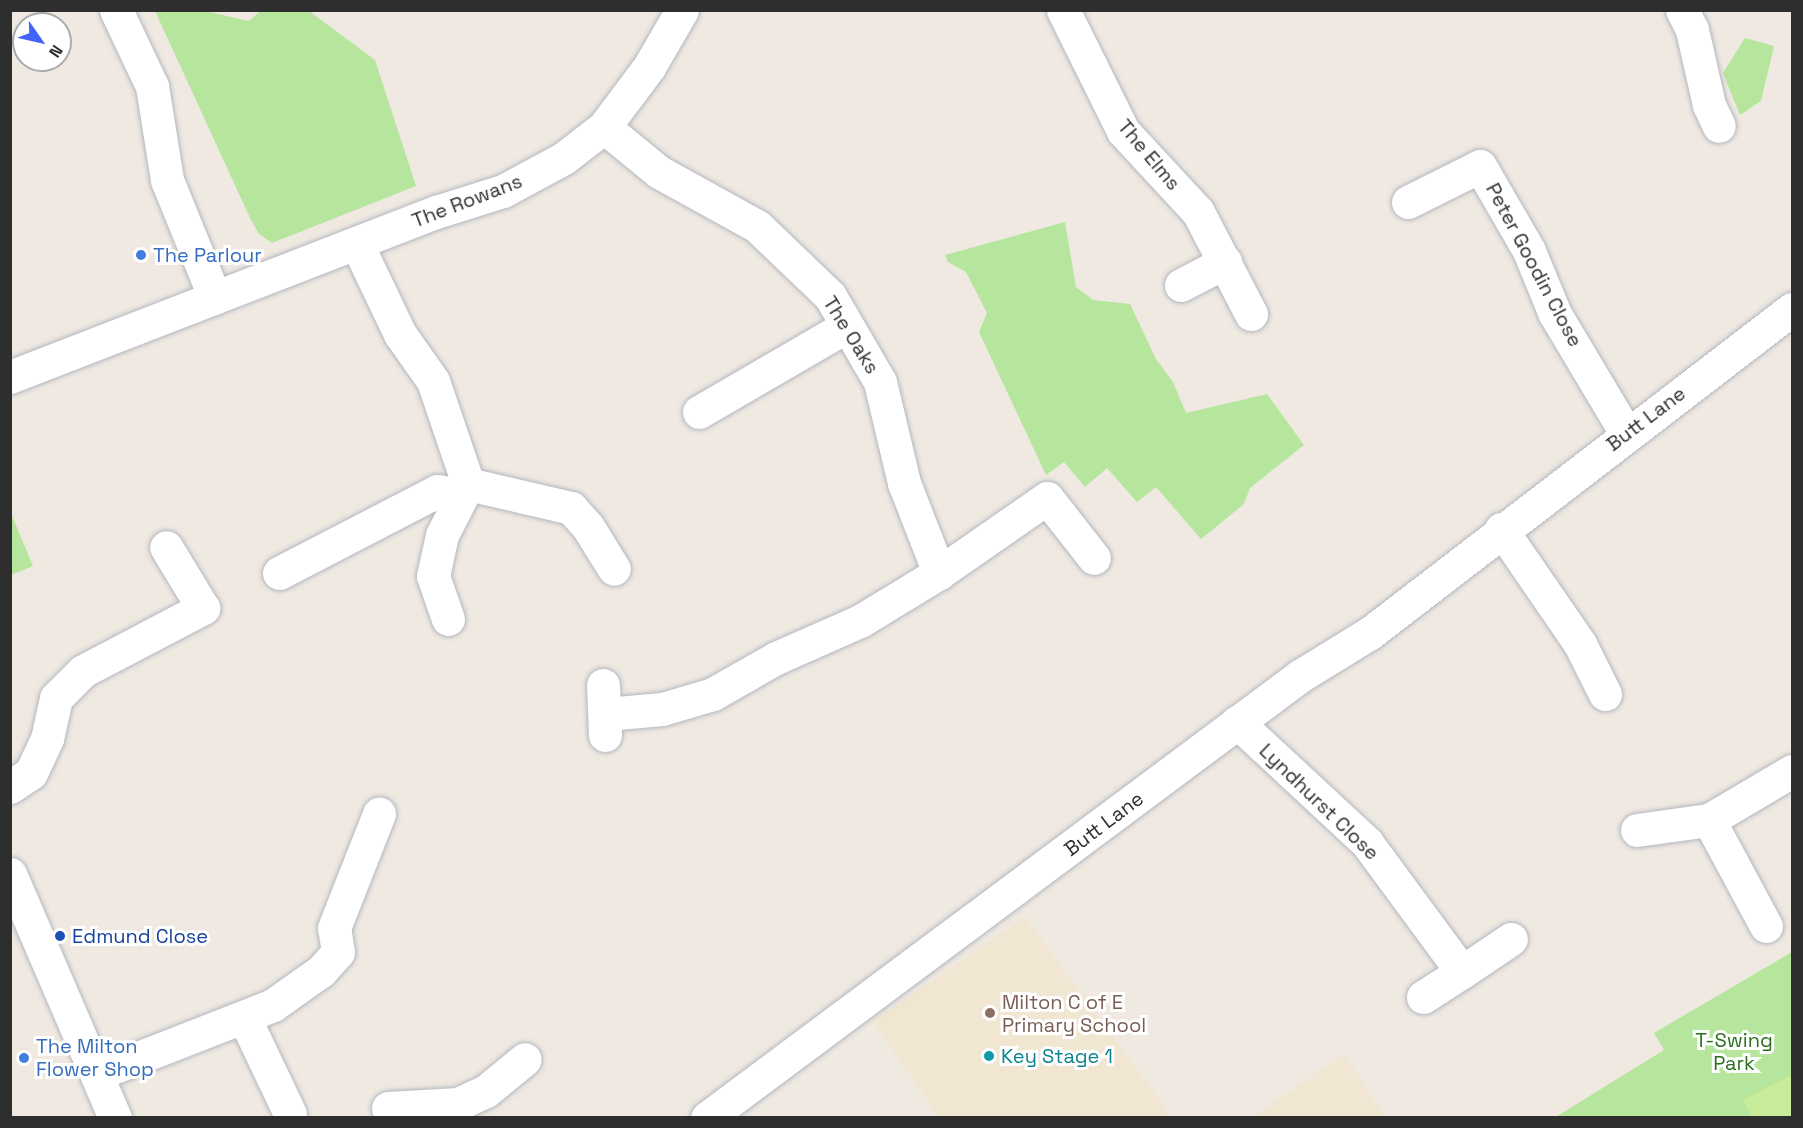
<!DOCTYPE html>
<style>
body{margin:0}
#map{position:relative;width:1803px;height:1128px;overflow:hidden;background:#efe9e1;font-family:"Space Grotesk",sans-serif}
div>[style]{position:absolute}
[style*='--x']{left:calc(var(--x)*1px);top:calc(var(--y)*1px);width:calc(var(--w)*1px);rotate:calc(var(--a)*1deg)}
.education>*{inset:0;background:#f0e6d1}
.green>*{inset:0;background:#b6e59e}
.pitch>*{inset:0;background:#c9ec9a}
.roads{filter:drop-shadow(0 0 2px #b4b7c1) drop-shadow(0 0 2px #b4b7c1)}
.minor>*{height:33px;margin:-16.5px;padding:0 16.5px;transform-origin:16.5px;border-radius:16.5px;background:#fff}
.dots>*{width:16px;height:16px;translate:-50% -50%;box-sizing:border-box;border:3px solid #fff;border-radius:50%}
span{translate:-50% -50%;white-space:nowrap;text-align:center;line-height:1.15;-webkit-text-stroke:6px #fff;paint-order:stroke}
.street-label{font-size:20px;color:#2e2e2e}
.shop-label{font-size:20px;color:#366cbe}
.left{translate:0 -50%;text-align:left}
.transit-label{font-size:20px;color:#164399}
.education-label{font-size:20px;color:#785e54}
.park-label{font-size:20px;color:#2c6e1b}
.culture-label{font-size:20px;color:#0d838f}
.frame{position:absolute;inset:0;border:12px solid #2e2e2e;pointer-events:none}
.north{position:absolute;left:12px;top:12px;width:60px;height:60px;box-sizing:border-box;background:#fff;border:2px solid #ababab;border-radius:50%;rotate:124deg;font-size:16px;font-weight:700;line-height:24px;text-align:center;color:#2e2e2e}
.north::after{content:'';display:block;margin:auto;width:21px;height:27px;background:#4264fb;clip-path:polygon(50% 0,100% 100%,50% 72%,0 100%)}
</style>
<div id="map">
<div class="education">
<div style="clip-path:polygon(1025px 917px,1172px 1117px,939px 1117px,873px 1021px)"></div>
<div style="clip-path:polygon(1345px 1054px,1385px 1117px,1253px 1117px)"></div>
</div>
<div class="green">
<div style="clip-path:polygon(155px 11px,205px 11px,249px 21px,260px 11px,309px 11px,375px 60px,416px 186px,272px 243px,259px 234px,251px 220px)"></div>
<div style="clip-path:polygon(1745px 38px,1774px 46px,1761px 101px,1740px 115px,1723px 73px)"></div>
<div style="clip-path:polygon(1065px 222px,1076px 287px,1093px 300px,1130px 304px,1156px 359px,1173px 382px,1186px 413px,1267px 394px,1304px 445px,1250px 488px,1244px 504px,1201px 539px,1156px 487px,1137px 502px,1107px 468px,1085px 487px,1064px 462px,1046px 475px,979px 332px,987px 313px,966px 272px,948px 262px,945px 255px)"></div>
<div style="clip-path:polygon(10px 511px,33px 566px,11px 575px,10px 575px)"></div>
<div style="clip-path:polygon(1792px 952px,1792px 1117px,1554px 1118px,1664px 1050px,1654px 1033px)"></div>
</div>
<div class="pitch">
<div style="clip-path:polygon(1792px 1075px,1792px 1117px,1752px 1117px,1743px 1100px)"></div>
</div>
<div class="roads">
<div class="minor">
<div style="--x:116;--y:10;--w:84;--a:64.7"></div>
<div style="--x:152;--y:86;--w:95;--a:80.9"></div>
<div style="--x:167;--y:180;--w:127;--a:67.9"></div>
<div style="--x:1063;--y:10;--w:135;--a:63.6"></div>
<div style="--x:1123;--y:131;--w:110;--a:47.2"></div>
<div style="--x:1198;--y:212;--w:115;--a:62.5"></div>
<div style="--x:1682;--y:10;--w:22;--a:63"></div>
<div style="--x:1692;--y:30;--w:77;--a:77.2"></div>
<div style="--x:1709;--y:105;--w:23;--a:65"></div>
<div style="--x:604;--y:127;--w:71;--a:39.3"></div>
<div style="--x:659;--y:172;--w:112;--a:28.9"></div>
<div style="--x:757;--y:226;--w:101;--a:43.8"></div>
<div style="--x:830;--y:296;--w:99;--a:59.8"></div>
<div style="--x:880;--y:382;--w:104;--a:76.6"></div>
<div style="--x:904;--y:483;--w:97;--a:68.7"></div>
<div style="--x:939;--y:573;--w:92;--a:148.7"></div>
<div style="--x:860;--y:621;--w:92;--a:156.2"></div>
<div style="--x:776;--y:658;--w:73;--a:150.3"></div>
<div style="--x:713;--y:694;--w:53;--a:163.6"></div>
<div style="--x:662;--y:709;--w:56;--a:174.9"></div>
<div style="--x:1408;--y:202;--w:80;--a:-26.6"></div>
<div style="--x:1480;--y:166;--w:98;--a:60"></div>
<div style="--x:1529;--y:251;--w:68;--a:67.6"></div>
<div style="--x:1555;--y:314;--w:141;--a:59.2"></div>
<div style="--x:357;--y:244;--w:100;--a:64.5"></div>
<div style="--x:400;--y:334;--w:57;--a:54.9"></div>
<div style="--x:433;--y:381;--w:109;--a:71.2"></div>
<div style="--x:468;--y:484;--w:106;--a:13.1"></div>
<div style="--x:571;--y:508;--w:25;--a:48"></div>
<div style="--x:588;--y:527;--w:49;--a:58.2"></div>
<div style="--x:1181;--y:285;--w:50;--a:-27.6"></div>
<div style="--x:10;--y:377;--w:457;--a:-21.2"></div>
<div style="--x:436;--y:212;--w:70;--a:-17.4"></div>
<div style="--x:503;--y:191;--w:69;--a:-28.4"></div>
<div style="--x:564;--y:158;--w:51;--a:-37.8"></div>
<div style="--x:604;--y:127;--w:75;--a:-53.1"></div>
<div style="--x:649;--y:67;--w:66;--a:-59.9"></div>
<div style="--x:699;--y:412;--w:171;--a:-30.2"></div>
<div style="--x:1501;--y:529;--w:140;--a:55.5"></div>
<div style="--x:1580;--y:644;--w:56;--a:63.4"></div>
<div style="--x:279;--y:573;--w:178;--a:-27.4"></div>
<div style="--x:437;--y:491;--w:25;--a:9"></div>
<div style="--x:939;--y:573;--w:131;--a:-34.8"></div>
<div style="--x:1047;--y:498;--w:76;--a:51.9"></div>
<div style="--x:448;--y:619;--w:46;--a:-109.2"></div>
<div style="--x:433;--y:576;--w:42;--a:-77.6"></div>
<div style="--x:442;--y:535;--w:57;--a:-63"></div>
<div style="--x:603;--y:685;--w:50;--a:87.7"></div>
<div style="--x:1237;--y:722;--w:178;--a:42.9"></div>
<div style="--x:1367;--y:843;--w:160;--a:53.6"></div>
<div style="--x:1462;--y:972;--w:59;--a:-34"></div>
<div style="--x:10;--y:787;--w:25;--a:-34"></div>
<div style="--x:31;--y:773;--w:38;--a:-65"></div>
<div style="--x:47;--y:739;--w:42;--a:-77.6"></div>
<div style="--x:56;--y:698;--w:38;--a:-45"></div>
<div style="--x:83;--y:671;--w:136;--a:-27.7"></div>
<div style="--x:203;--y:608;--w:71;--a:-121.2"></div>
<div style="--x:1637;--y:830;--w:73;--a:-7.9"></div>
<div style="--x:10;--y:874;--w:266;--a:66.7"></div>
<div style="--x:1766;--y:926;--w:120;--a:-118.3"></div>
<div style="--x:1709;--y:820;--w:96;--a:-30.6"></div>
<div style="--x:1423;--y:997;--w:46;--a:-32.7"></div>
<div style="--x:244;--y:1017;--w:107;--a:64.6"></div>
<div style="--x:97;--y:1074;--w:189;--a:-21.4"></div>
<div style="--x:273;--y:1005;--w:59;--a:-35.3"></div>
<div style="--x:321;--y:971;--w:25;--a:-48"></div>
<div style="--x:338;--y:952;--w:24;--a:-99"></div>
<div style="--x:334;--y:928;--w:123;--a:-68.5"></div>
<div style="--x:388;--y:1108;--w:70;--a:-3.3"></div>
<div style="--x:458;--y:1104;--w:31;--a:-25"></div>
<div style="--x:486;--y:1091;--w:50;--a:-39.4"></div>
<div style="--x:707;--y:1118;--w:740;--a:-36.7"></div>
<div style="--x:1300;--y:676;--w:82;--a:-31.6"></div>
<div style="--x:1370;--y:633;--w:532;--a:-37.52"></div>
</div>
</div>
<div class="dots">
<div style="left:141px;top:255px;background:#3f7fe0"></div>
<div style="left:60px;top:936px;background:#1a4fb4"></div>
<div style="left:990px;top:1013px;background:#8d6e63"></div>
<div style="left:989px;top:1056px;background:#0f9aa8"></div>
<div style="left:24px;top:1058px;background:#3f7fe0"></div>
</div>
<div class="street-label">
<span style="left:1149px;top:155px;rotate:50deg">The Elms</span>
<span style="left:467px;top:201px;rotate:-21deg">The Rowans</span>
<span style="left:1534px;top:265px;rotate:62deg">Peter Goodin Close</span>
<span style="left:851px;top:335px;rotate:58deg">The Oaks</span>
<span style="left:1646px;top:419px;rotate:-37deg">Butt Lane</span>
<span style="left:1319px;top:802px;rotate:44deg">Lyndhurst Close</span>
<span style="left:1104px;top:824px;rotate:-37deg">Butt Lane</span>
</div>
<div class="shop-label">
<span class="left" style="left:153px;top:255px">The Parlour</span>
<span class="left" style="left:36px;top:1058px">The Milton<br>Flower Shop</span>
</div>
<div class="transit-label">
<span class="left" style="left:72px;top:936px">Edmund Close</span>
</div>
<div class="education-label">
<span class="left" style="left:1002px;top:1014px">Milton C of E<br>Primary School</span>
</div>
<div class="park-label">
<span style="left:1734px;top:1052px">T-Swing<br>Park</span>
</div>
<div class="culture-label">
<span class="left" style="left:1001px;top:1056px">Key Stage 1</span>
</div>
<div class="frame"></div>
<div class="north">N</div>
</div>
